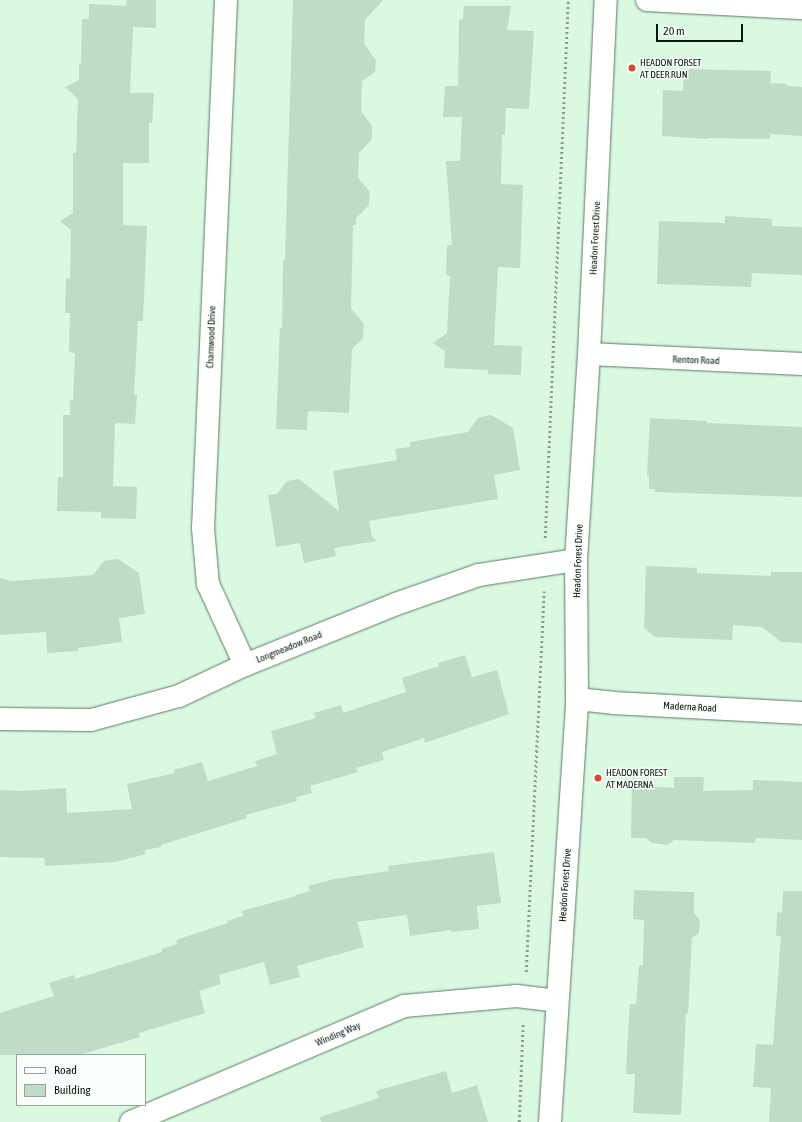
<!DOCTYPE html>
<style>
body{margin:0}
#map{position:relative;width:802px;height:1122px;overflow:hidden;background:#daf9e1;font-family:"Asap Condensed",sans-serif}
div>[style]{position:absolute}
[style*='--x']{left:calc(var(--x)*1px);top:calc(var(--y)*1px);width:calc(var(--w)*1px);rotate:calc(var(--a)*1deg)}
.building>*{inset:0;background:#bfddc6}
.path>*{height:2.5px;margin-top:-1.25px;transform-origin:0;background:repeating-linear-gradient(90deg,#889f8d 0 2px,transparent 0 5px)}
.roads{filter:drop-shadow(0 0 1px #5e7a65) drop-shadow(0 0 1px #5e7a65)}
.minor>*{height:22px;margin:-11px;padding:0 11px;transform-origin:11px;border-radius:11px;background:#fff}
.dots>*{width:11px;height:11px;translate:-50% -50%;box-sizing:border-box;border:2px solid #f9fffa;border-radius:50%}
span{translate:-50% -50%;white-space:nowrap;text-align:center;line-height:1.15;-webkit-text-stroke:3px #f9fffa;paint-order:stroke}
.poi-label{font-size:10px;color:#0b160e}
.left{translate:0 -50%;text-align:left}
.street-label{font-size:10px;color:#0b160e}
.legend{position:absolute;left:16px;top:1054px;width:130px;height:52px;box-sizing:border-box;background:#f9fffa;border:1px solid #9aa29c;margin:0;padding:5px 7px;list-style:none;font-size:12px;color:#0b160e}
.legend li{display:flex;align-items:center;gap:8px;height:20px}
.legend b{width:20px;border:1px solid #9aa29c}
.scale{position:absolute;left:656px;top:24px;width:87px;height:18px;box-sizing:border-box;border:2px solid #0b160e;border-top:0;padding-left:5px;font-size:12px;line-height:14px;white-space:nowrap;color:#0b160e;-webkit-text-stroke:3px #f9fffa;paint-order:stroke}
</style>
<div id="map">
<div class="building">
<div style="clip-path:polygon(127px 0,156px 0,156px 28px,133px 27px,130px 93px,154px 93px,152px 123px,149px 123px,149px 163px,123px 163px,123px 225px,147px 226px,143px 321px,138px 321px,134px 395px,137px 395px,135px 424px,115px 423px,113px 486px,137px 487px,136px 519px,101px 518px,101px 512px,57px 511px,58px 477px,63px 477px,63px 415px,70px 415px,70px 400px,73px 401px,75px 353px,69px 352px,70px 313px,65px 313px,66px 278px,70px 279px,71px 230px,60px 221px,73px 213px,73px 153px,76px 153px,78px 99px,65px 87px,79px 80px,79px 64px,81px 64px,82px 19px,89px 19px,89px 4px,126px 6px)"></div>
<div style="clip-path:polygon(293px 0,383px 0,365px 20px,364px 44px,376px 60px,375px 72px,362px 81px,361px 111px,372px 126px,372px 139px,359px 153px,358px 178px,370px 192px,369px 205px,356px 218px,356px 225px,353px 225px,351px 308px,364px 324px,363px 338px,352px 349px,349px 413px,308px 411px,307px 430px,276px 429px,280px 328px,282px 328px,283px 260px,285px 260px)"></div>
<div style="clip-path:polygon(464px 6px,511px 6px,507px 30px,534px 31px,529px 109px,506px 108px,505px 135px,502px 135px,501px 184px,523px 185px,520px 268px,498px 267px,494px 345px,522px 346px,521px 375px,488px 374px,488px 370px,444px 368px,445px 351px,433px 343px,447px 333px,450px 276px,446px 275px,447px 245px,452px 245px,446px 161px,460px 161px,462px 117px,443px 117px,445px 86px,458px 86px,459px 20px,463px 19px)"></div>
<div style="clip-path:polygon(684px 69px,771px 71px,770px 83px,787px 84px,787px 86px,802px 87px,802px 136px,770px 134px,770px 139px,707px 138px,707px 139px,662px 136px,663px 90px,683px 91px)"></div>
<div style="clip-path:polygon(725px 216px,772px 219px,772px 226px,802px 227px,802px 275px,752px 273px,751px 287px,657px 284px,659px 221px,725px 223px)"></div>
<div style="clip-path:polygon(491px 415px,513px 428px,520px 470px,494px 475px,498px 499px,369px 521px,372px 537px,377px 541px,334px 548px,336px 556px,304px 563px,300px 543px,276px 547px,268px 495px,277px 494px,287px 481px,299px 479px,339px 511px,333px 471px,397px 460px,395px 449px,410px 447px,410px 442px,468px 432px,478px 418px)"></div>
<div style="clip-path:polygon(650px 418px,707px 421px,707px 423px,802px 427px,802px 497px,655px 492px,655px 489px,649px 489px,649px 476px,647px 476px)"></div>
<div style="clip-path:polygon(118px 559px,139px 573px,145px 614px,119px 618px,122px 642px,78px 648px,78px 651px,47px 653px,46px 632px,0 635px,0 578px,12px 581px,93px 575px,104px 561px)"></div>
<div style="clip-path:polygon(646px 566px,697px 568px,697px 573px,771px 576px,771px 572px,802px 572px,802px 643px,781px 642px,762px 627px,733px 625px,732px 640px,655px 637px,644px 628px)"></div>
<div style="clip-path:polygon(465px 655px,472px 677px,497px 670px,509px 714px,425px 743px,424px 738px,382px 752px,384px 760px,356px 768px,358px 772px,310px 786px,312px 793px,296px 797px,297px 801px,246px 815px,247px 818px,161px 845px,161px 847px,145px 850px,146px 854px,115px 862px,45px 866px,44px 858px,0 857px,0 790px,22px 791px,66px 788px,67px 813px,132px 809px,127px 784px,175px 773px,174px 770px,202px 762px,208px 781px,257px 766px,255px 761px,277px 754px,271px 731px,316px 718px,314px 713px,341px 705px,343px 713px,406px 692px,402px 678px,439px 666px,438px 663px)"></div>
<div style="clip-path:polygon(674px 777px,704px 777px,703px 791px,753px 790px,753px 780px,802px 782px,802px 840px,756px 838px,755px 843px,674px 840px,668px 845px,652px 843px,646px 838px,631px 838px,632px 785px,674px 788px)"></div>
<div style="clip-path:polygon(494px 852px,501px 903px,477px 906px,479px 929px,451px 932px,451px 930px,410px 936px,407px 915px,357px 922px,364px 947px,297px 966px,300px 977px,270px 985px,264px 962px,219px 975px,221px 984px,199px 991px,205px 1013px,139px 1033px,140px 1037px,79px 1055px,0 1055px,0 1013px,54px 996px,49px 983px,74px 975px,75px 979px,162px 952px,162px 949px,177px 944px,176px 940px,228px 923px,227px 921px,243px 916px,242px 911px,296px 896px,296px 895px,310px 891px,308px 886px,334px 879px,389px 871px,388px 866px)"></div>
<div style="clip-path:polygon(634px 890px,694px 892px,694px 913px,700px 920px,699px 933px,692px 938px,688px 1013px,686px 1013px,681px 1115px,633px 1113px,635px 1074px,626px 1074px,627px 1050px,630px 1004px,636px 1004px,639px 965px,643px 965px,644px 920px,633px 919px)"></div>
<div style="clip-path:polygon(783px 891px,802px 891px,802px 1122px,769px 1122px,771px 1088px,753px 1087px,756px 1044px,773px 1045px,781px 936px,776px 936px,777px 912px,782px 913px)"></div>
<div style="clip-path:polygon(446px 1071px,452px 1093px,477px 1085px,488px 1122px,321px 1122px,320px 1117px,379px 1098px,376px 1091px)"></div>
</div>
<div class="path">
<div style="--x:545;--y:538;--w:538;--a:-87.55"></div>
<div style="--x:526;--y:972;--w:381;--a:-87.3"></div>
<div style="--x:519;--y:1122;--w:99;--a:-87.7"></div>
</div>
<div class="roads">
<div class="minor">
<div style="--x:226;--y:0;--w:529;--a:92.49"></div>
<div style="--x:203;--y:528;--w:56;--a:84.9"></div>
<div style="--x:208;--y:584;--w:89;--a:65.4"></div>
<div style="--x:647;--y:0;--w:155;--a:3"></div>
<div style="--x:589;--y:354;--w:213;--a:2.7"></div>
<div style="--x:577;--y:699;--w:36;--a:6"></div>
<div style="--x:613;--y:703;--w:189;--a:3"></div>
<div style="--x:0;--y:719;--w:91;--a:0.6"></div>
<div style="--x:91;--y:720;--w:91;--a:-15.3"></div>
<div style="--x:179;--y:696;--w:73;--a:-25.2"></div>
<div style="--x:245;--y:665;--w:163;--a:-22"></div>
<div style="--x:396;--y:604;--w:88;--a:-19.3"></div>
<div style="--x:479;--y:575;--w:98;--a:-8.8"></div>
<div style="--x:131;--y:1122;--w:297;--a:-23"></div>
<div style="--x:404;--y:1006;--w:113;--a:-5.1"></div>
<div style="--x:517;--y:996;--w:40;--a:7.1"></div>
<div style="--x:550;--y:1122;--w:424;--a:-86.3"></div>
<div style="--x:577;--y:699;--w:139;--a:-90.4"></div>
<div style="--x:576;--y:560;--w:206;--a:-86.4"></div>
<div style="--x:589;--y:354;--w:354;--a:-87.3"></div>
</div>
</div>
<div class="dots">
<div style="left:632px;top:68px;background:#d64934"></div>
<div style="left:598px;top:778px;background:#d64934"></div>
</div>
<div class="poi-label">
<span class="left" style="left:640px;top:68px">HEADON FORSET<br>AT DEER RUN</span>
<span class="left" style="left:606px;top:778px">HEADON FOREST<br>AT MADERNA</span>
</div>
<div class="street-label">
<span style="left:595px;top:238px;rotate:-87deg">Headon Forest Drive</span>
<span style="left:211px;top:337px;rotate:-88deg">Charnwood Drive</span>
<span style="left:696px;top:360px;rotate:2deg">Renton Road</span>
<span style="left:578px;top:561px;rotate:-88deg">Headon Forest Drive</span>
<span style="left:289px;top:647px;rotate:-22deg">Longmeadow Road</span>
<span style="left:690px;top:707px;rotate:3deg">Maderna Road</span>
<span style="left:565px;top:885px;rotate:-86deg">Headon Forest Drive</span>
<span style="left:338px;top:1034px;rotate:-23deg">Winding Way</span>
</div>
<ul class="legend">
<li><b style="height:5px;background:#fff"></b>Road</li>
<li><b style="height:11px;background:#bfddc6"></b>Building</li>
</ul>
<div class="scale">20 m</div>
</div>
